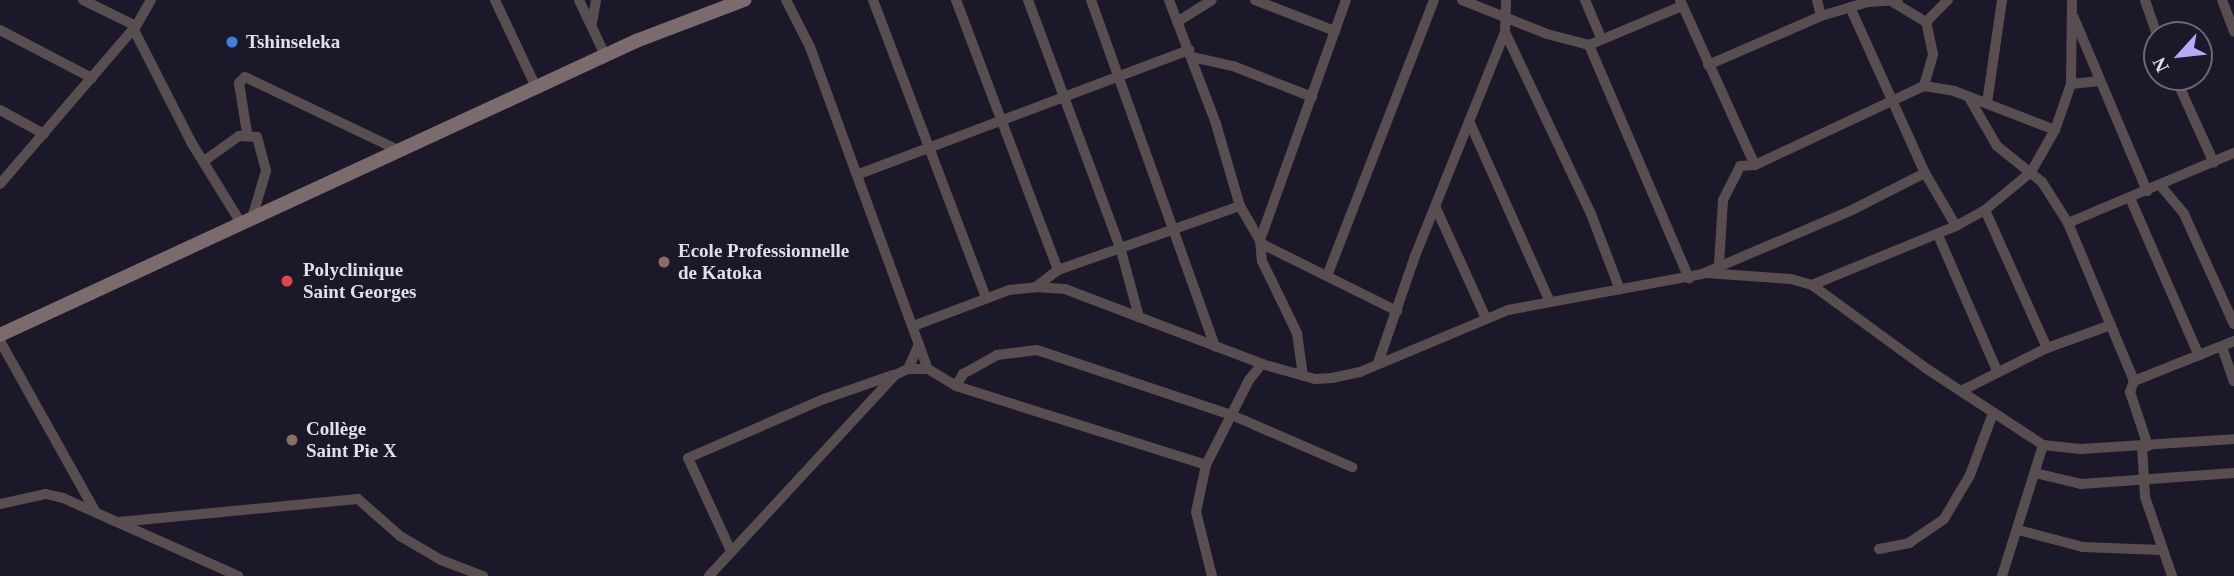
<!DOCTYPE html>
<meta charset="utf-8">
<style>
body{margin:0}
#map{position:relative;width:2234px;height:576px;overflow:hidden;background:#1b1829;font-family:"Times New Roman",serif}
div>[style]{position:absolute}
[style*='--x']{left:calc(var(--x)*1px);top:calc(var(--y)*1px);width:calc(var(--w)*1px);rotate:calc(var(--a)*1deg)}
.street>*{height:10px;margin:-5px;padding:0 5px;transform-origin:5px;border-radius:5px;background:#594e4f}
.secondary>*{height:14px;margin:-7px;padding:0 7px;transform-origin:7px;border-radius:7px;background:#7c6b6d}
.dots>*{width:19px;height:19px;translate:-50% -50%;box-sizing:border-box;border:4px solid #1b1829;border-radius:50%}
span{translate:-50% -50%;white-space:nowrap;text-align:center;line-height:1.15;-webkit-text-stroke:6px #1b1829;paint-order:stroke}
.poi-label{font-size:19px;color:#e0dfeb;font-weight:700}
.left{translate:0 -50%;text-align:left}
.north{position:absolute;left:2143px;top:21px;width:70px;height:70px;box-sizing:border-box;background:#1b1829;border:2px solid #6a6877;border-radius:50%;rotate:243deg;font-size:19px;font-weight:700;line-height:28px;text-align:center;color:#e0dfeb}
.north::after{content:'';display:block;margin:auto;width:24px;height:32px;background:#b5acf9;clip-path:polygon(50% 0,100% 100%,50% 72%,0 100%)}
</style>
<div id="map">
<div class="street">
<div style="--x:83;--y:0;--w:59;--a:26.1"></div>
<div style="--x:495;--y:0;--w:96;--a:64.8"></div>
<div style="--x:579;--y:0;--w:61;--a:64.7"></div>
<div style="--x:786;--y:0;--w:53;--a:62.9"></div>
<div style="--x:810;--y:47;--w:343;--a:69.9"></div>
<div style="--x:873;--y:0;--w:319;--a:69.2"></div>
<div style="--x:956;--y:0;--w:289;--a:69.3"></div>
<div style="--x:1028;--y:0;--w:264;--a:69.6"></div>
<div style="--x:1120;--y:247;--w:73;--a:74.8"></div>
<div style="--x:1091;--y:0;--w:368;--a:70.3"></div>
<div style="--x:1169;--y:0;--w:133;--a:69.2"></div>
<div style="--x:1216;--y:124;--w:85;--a:73.7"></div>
<div style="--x:1240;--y:206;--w:39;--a:60"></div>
<div style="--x:1260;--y:240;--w:21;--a:85"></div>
<div style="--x:1262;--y:261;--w:80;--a:64.1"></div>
<div style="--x:1297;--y:333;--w:43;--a:82.1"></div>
<div style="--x:1255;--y:0;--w:86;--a:21.2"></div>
<div style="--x:1462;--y:0;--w:92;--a:21.8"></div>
<div style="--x:1547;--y:34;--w:43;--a:14.7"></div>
<div style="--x:1589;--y:45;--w:101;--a:-22.8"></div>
<div style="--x:1585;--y:0;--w:43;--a:67"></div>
<div style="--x:1680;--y:0;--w:181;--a:65.6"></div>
<div style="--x:1817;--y:0;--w:16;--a:76"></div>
<div style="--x:2145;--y:0;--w:37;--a:71"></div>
<div style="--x:2222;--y:0;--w:34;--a:69"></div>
<div style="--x:1850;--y:7;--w:182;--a:65.7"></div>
<div style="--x:1925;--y:173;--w:61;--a:59.7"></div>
<div style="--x:2074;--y:18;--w:188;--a:67.1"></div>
<div style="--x:1177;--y:22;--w:41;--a:-32.2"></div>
<div style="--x:1926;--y:22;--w:31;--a:-45"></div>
<div style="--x:592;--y:23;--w:23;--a:-80"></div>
<div style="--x:133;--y:28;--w:128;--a:63"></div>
<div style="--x:191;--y:142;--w:95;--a:58.3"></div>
<div style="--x:0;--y:30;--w:104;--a:27.6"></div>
<div style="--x:1505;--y:32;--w:201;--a:64.7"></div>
<div style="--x:1591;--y:214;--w:81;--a:69.1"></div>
<div style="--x:1589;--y:45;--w:254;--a:66.8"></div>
<div style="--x:1192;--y:57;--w:42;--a:12.4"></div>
<div style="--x:1233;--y:66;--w:85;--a:21.4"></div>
<div style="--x:1708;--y:65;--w:123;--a:-23.4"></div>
<div style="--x:1821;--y:16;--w:49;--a:-16.6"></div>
<div style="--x:1868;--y:2;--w:30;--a:-4"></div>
<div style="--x:2175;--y:77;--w:94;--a:65.6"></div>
<div style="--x:2071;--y:84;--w:29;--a:-6"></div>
<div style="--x:1924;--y:86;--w:30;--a:9"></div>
<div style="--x:1954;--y:91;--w:108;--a:21.1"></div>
<div style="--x:1968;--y:96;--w:58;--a:59.9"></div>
<div style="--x:1997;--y:146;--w:58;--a:38.7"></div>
<div style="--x:2042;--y:182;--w:49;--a:57.6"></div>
<div style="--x:2068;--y:223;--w:171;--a:67.3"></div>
<div style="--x:2134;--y:381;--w:12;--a:110"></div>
<div style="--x:2130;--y:392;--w:57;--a:71.6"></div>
<div style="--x:1987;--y:103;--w:104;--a:-81.7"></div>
<div style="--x:0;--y:110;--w:50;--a:28.6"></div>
<div style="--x:1469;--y:121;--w:198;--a:65.9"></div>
<div style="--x:247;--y:133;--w:51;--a:-99.1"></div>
<div style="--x:239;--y:83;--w:8;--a:-45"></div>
<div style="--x:245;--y:77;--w:172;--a:25.5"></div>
<div style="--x:204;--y:161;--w:43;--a:-35.5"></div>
<div style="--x:239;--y:136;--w:18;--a:3"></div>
<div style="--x:257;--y:137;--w:35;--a:75"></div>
<div style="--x:266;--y:171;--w:49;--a:106.6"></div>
<div style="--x:859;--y:174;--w:353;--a:-20.6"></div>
<div style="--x:0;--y:184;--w:208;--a:-49.3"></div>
<div style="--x:136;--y:26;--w:30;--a:-60"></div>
<div style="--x:2160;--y:185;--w:38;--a:50"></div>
<div style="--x:2184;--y:214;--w:121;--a:65.6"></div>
<div style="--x:2130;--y:198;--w:172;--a:66.4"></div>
<div style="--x:1436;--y:208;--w:119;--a:65.6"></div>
<div style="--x:1985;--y:210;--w:151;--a:65.8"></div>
<div style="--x:2068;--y:223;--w:180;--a:-22.9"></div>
<div style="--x:1938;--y:235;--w:148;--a:66.5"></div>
<div style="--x:1260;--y:240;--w:255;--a:-70.3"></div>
<div style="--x:1262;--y:244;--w:151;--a:26.4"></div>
<div style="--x:1719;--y:264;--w:64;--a:-86.4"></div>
<div style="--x:1723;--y:200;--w:38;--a:-63"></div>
<div style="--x:1740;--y:166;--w:15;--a:-4"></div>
<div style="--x:1755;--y:165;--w:187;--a:-25.1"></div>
<div style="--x:1924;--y:86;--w:33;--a:-74"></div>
<div style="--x:1933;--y:54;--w:33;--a:-102"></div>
<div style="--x:1926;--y:22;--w:37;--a:-149"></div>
<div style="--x:1706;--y:273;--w:85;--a:4"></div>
<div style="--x:1791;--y:279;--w:22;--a:16"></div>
<div style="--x:1812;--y:285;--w:142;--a:36.1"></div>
<div style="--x:1927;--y:369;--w:139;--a:33.2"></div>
<div style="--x:2043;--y:445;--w:38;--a:6"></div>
<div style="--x:2081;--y:449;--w:153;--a:-3.7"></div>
<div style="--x:1327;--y:276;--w:296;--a:-68.8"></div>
<div style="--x:1812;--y:285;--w:156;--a:-22.3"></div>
<div style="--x:1956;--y:226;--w:33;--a:-29"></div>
<div style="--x:1985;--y:210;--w:60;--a:-39.6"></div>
<div style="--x:2031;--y:172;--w:48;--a:-60.3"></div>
<div style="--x:2055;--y:130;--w:49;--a:-70.8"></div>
<div style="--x:2071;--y:84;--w:84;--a:-89.3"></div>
<div style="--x:1036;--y:287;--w:29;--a:4"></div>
<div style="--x:1065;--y:289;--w:211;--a:20.8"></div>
<div style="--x:1262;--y:364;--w:55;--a:15.8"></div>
<div style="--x:1315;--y:379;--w:17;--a:-3"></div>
<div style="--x:1332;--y:378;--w:29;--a:-12"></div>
<div style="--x:1360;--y:372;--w:160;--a:-22.7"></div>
<div style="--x:1508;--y:310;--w:197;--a:-10.5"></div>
<div style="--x:1702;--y:274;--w:163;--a:-23.1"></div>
<div style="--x:1852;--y:210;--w:82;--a:-26.9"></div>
<div style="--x:916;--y:325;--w:99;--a:-20.6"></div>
<div style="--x:1009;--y:290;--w:27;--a:-6"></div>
<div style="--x:1036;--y:287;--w:28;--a:-38"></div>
<div style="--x:1058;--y:270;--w:193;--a:-19.4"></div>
<div style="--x:0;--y:341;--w:193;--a:60.8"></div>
<div style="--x:2222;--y:347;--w:36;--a:71"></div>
<div style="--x:1378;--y:363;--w:113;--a:-70.9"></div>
<div style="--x:1415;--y:256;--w:241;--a:-68.1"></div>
<div style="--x:1505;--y:32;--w:32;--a:-88"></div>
<div style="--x:908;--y:369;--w:27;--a:-66"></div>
<div style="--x:2134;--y:381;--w:108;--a:-21.8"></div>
<div style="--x:956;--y:386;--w:14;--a:-60"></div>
<div style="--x:963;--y:374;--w:39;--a:-29"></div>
<div style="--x:997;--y:355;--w:40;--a:-7.1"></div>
<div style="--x:1037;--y:350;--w:208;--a:18.5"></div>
<div style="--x:1234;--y:416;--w:129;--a:23.4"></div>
<div style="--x:1961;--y:391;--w:96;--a:-26.6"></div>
<div style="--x:2047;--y:348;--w:68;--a:-19.8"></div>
<div style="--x:2142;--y:446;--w:51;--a:86.6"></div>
<div style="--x:2145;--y:497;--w:83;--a:71.1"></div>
<div style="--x:1206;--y:465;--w:95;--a:-63.2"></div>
<div style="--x:1249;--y:380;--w:21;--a:-51"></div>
<div style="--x:2035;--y:473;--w:47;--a:13.4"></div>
<div style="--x:2081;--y:484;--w:153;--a:-4.1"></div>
<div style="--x:0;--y:504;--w:47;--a:-12.3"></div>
<div style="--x:46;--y:494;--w:17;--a:13"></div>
<div style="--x:63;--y:498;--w:192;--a:24"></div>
<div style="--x:119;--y:522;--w:240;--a:-5.5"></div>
<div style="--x:358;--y:499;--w:56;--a:41.4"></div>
<div style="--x:400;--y:536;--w:48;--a:30.3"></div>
<div style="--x:441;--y:560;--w:45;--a:20.9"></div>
<div style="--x:2018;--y:530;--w:67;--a:14.7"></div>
<div style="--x:2083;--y:547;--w:78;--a:2.2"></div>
<div style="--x:1879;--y:549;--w:31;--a:-11"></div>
<div style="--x:1909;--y:543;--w:42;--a:-34.4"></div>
<div style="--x:1944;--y:519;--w:51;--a:-59.4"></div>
<div style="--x:1970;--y:475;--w:66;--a:-69.6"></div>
<div style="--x:731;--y:551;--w:102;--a:-114.8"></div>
<div style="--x:688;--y:458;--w:148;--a:-23.5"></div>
<div style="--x:824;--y:399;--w:73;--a:-19.2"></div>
<div style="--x:709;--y:576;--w:274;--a:-47.2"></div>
<div style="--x:895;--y:375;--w:14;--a:-25"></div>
<div style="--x:908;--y:369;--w:20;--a:0"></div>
<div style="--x:928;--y:369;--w:33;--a:31"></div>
<div style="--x:956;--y:386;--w:262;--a:17.5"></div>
<div style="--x:1206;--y:465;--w:48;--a:102"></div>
<div style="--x:1196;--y:512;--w:66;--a:76"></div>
<div style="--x:2002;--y:576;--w:137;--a:-72.6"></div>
</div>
<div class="secondary">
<div style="--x:0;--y:335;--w:701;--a:-24.81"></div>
<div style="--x:636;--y:41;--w:116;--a:-20.8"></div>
</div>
<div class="dots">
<div style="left:232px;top:42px;background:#3f7fe0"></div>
<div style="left:664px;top:262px;background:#8d6e63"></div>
<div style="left:287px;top:281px;background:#e0444e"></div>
<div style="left:292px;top:440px;background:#8d6e63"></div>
</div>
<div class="poi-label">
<span class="left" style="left:246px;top:42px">Tshinseleka</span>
<span class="left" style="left:678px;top:262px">Ecole Professionnelle<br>de Katoka</span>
<span class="left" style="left:303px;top:281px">Polyclinique<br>Saint Georges</span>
<span class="left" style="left:306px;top:440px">Collège<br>Saint Pie X</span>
</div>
<div class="north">N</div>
</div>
